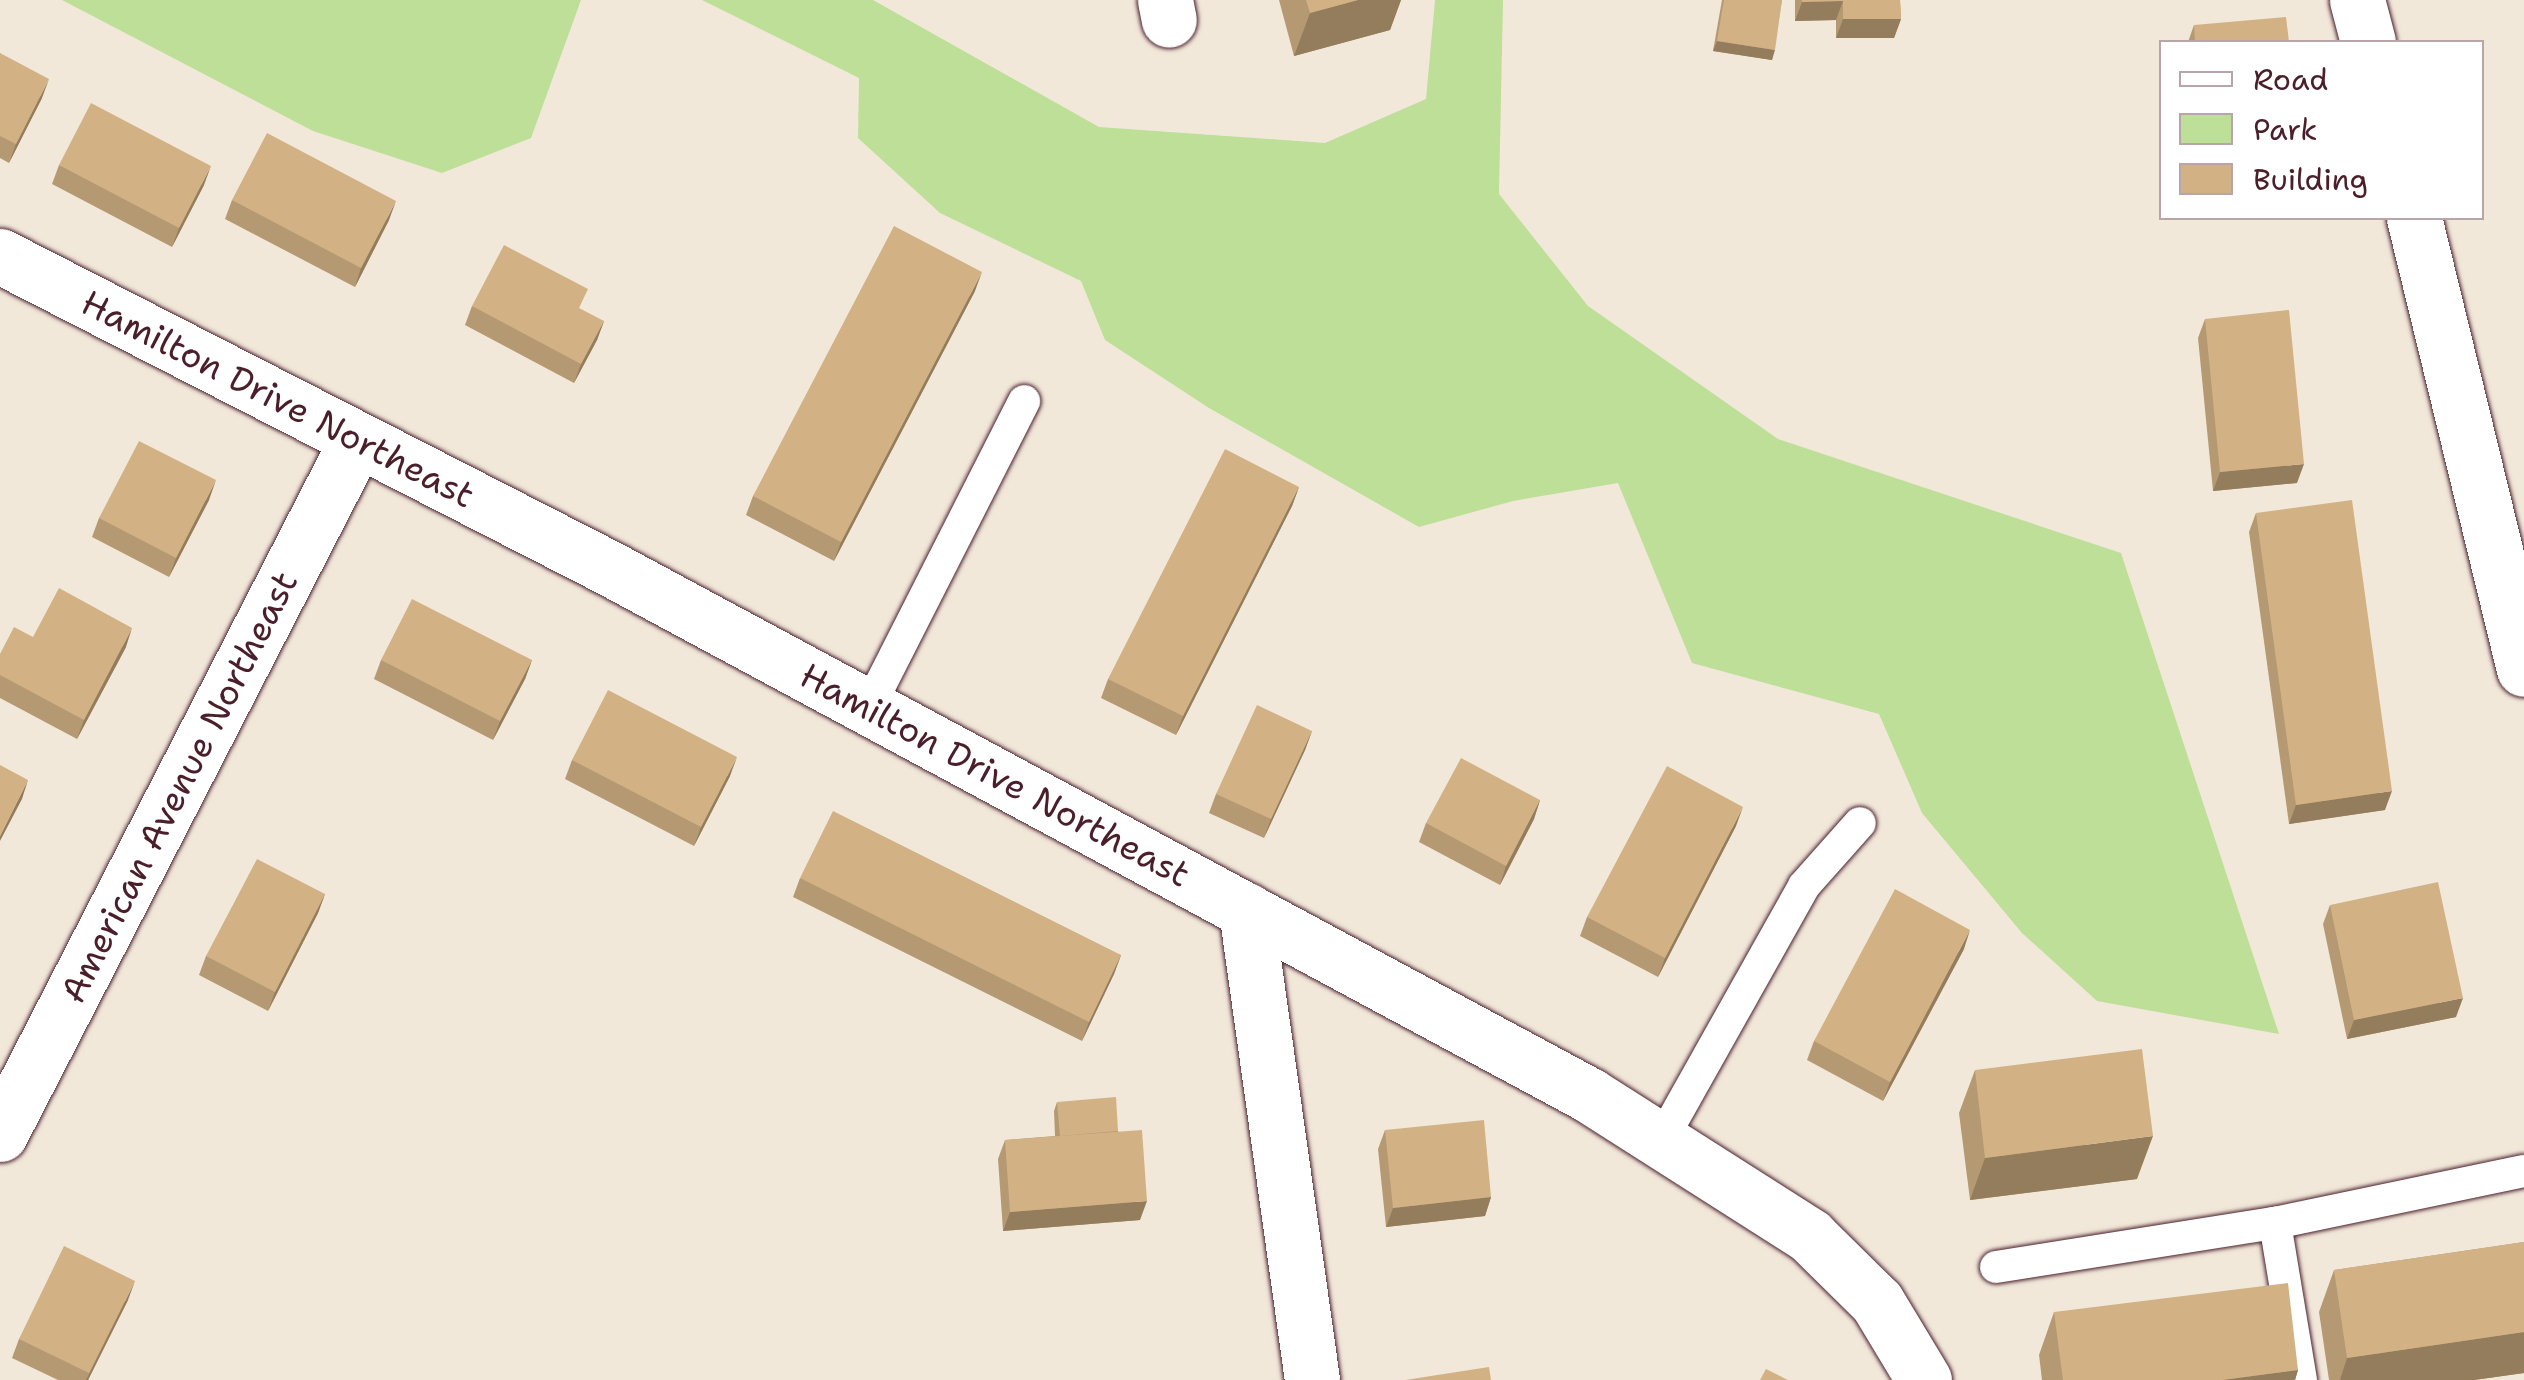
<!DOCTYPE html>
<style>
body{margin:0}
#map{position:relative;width:2524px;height:1380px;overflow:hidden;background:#f2e8da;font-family:"Shantell Sans",sans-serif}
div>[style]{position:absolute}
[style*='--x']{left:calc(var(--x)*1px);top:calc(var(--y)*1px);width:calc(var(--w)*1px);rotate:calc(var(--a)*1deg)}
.green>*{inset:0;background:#bddf98}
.roads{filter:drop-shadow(0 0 2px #4a1f2b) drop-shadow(0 0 2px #4a1f2b)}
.lane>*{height:32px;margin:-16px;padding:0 16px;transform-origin:16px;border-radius:16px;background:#fff}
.street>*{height:55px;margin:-27.5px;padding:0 27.5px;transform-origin:27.5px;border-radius:27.5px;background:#fff}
.wall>*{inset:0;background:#b59972}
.shaded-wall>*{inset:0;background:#937d5d}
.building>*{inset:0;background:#d2b285}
span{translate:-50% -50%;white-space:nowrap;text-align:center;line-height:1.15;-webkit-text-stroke:10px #fff;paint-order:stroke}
.street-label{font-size:35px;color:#4a1f2b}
.legend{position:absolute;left:2159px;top:40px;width:325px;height:180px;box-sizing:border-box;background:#fff;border:2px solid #b7a5aa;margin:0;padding:12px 18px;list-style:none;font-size:30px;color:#4a1f2b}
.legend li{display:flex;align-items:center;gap:20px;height:50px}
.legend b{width:50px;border:2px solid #b7a5aa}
</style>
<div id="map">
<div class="green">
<div style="clip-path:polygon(62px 0,581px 0,531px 138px,442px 173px,313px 131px)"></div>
<div style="clip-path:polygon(702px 0,873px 0,1099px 127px,1325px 143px,1426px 99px,1435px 0,1503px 0,1499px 194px,1588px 306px,1778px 439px,2121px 553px,2279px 1034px,2097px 1001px,2022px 933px,1922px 813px,1879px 714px,1692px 663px,1618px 483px,1513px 501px,1419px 527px,1209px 408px,1105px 340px,1081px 281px,940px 213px,858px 138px,859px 78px)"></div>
</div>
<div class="roads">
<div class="lane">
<div style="--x:869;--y:707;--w:343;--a:-63.1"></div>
<div style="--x:1661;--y:1141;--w:292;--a:-60.7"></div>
<div style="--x:1804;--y:886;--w:84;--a:-48.4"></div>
<div style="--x:2275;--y:1223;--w:159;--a:80.6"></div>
<div style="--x:1996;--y:1267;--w:282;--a:-9"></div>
<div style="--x:2275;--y:1223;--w:254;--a:-11.8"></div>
</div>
<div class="street">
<div style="--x:1165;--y:0;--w:20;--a:79"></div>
<div style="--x:2357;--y:0;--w:43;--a:75.3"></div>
<div style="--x:2414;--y:218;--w:464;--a:76.3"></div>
<div style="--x:0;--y:256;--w:687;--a:27.12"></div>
<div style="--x:611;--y:569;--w:1110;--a:28.27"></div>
<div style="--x:1589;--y:1095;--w:262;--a:32.5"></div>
<div style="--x:1810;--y:1236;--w:94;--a:44.6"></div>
<div style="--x:1877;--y:1302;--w:91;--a:58.9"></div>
<div style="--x:1246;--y:910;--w:475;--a:82"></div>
<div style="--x:0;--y:1134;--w:780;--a:-62.78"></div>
</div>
</div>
<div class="wall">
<div style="clip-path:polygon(1279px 0,1401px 0,1390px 30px,1294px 56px)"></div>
<div style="clip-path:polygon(1722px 0,1782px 0,1772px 60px,1713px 51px)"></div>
<div style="clip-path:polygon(1795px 0,1900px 0,1901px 19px,1894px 38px,1836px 38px,1836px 20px,1795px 21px)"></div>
<div style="clip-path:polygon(2194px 25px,2289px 42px,2188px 42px)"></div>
<div style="clip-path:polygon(0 53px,42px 98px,9px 163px,0 158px)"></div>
<div style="clip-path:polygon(59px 165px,204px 185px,172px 247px,52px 184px)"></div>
<div style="clip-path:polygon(232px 200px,389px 220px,355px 287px,225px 219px)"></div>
<div style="clip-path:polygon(975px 291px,834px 561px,746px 515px,753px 496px)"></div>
<div style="clip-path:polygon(472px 306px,604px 321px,597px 340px,574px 383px,465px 325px)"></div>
<div style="clip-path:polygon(2205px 319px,2297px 483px,2213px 491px,2198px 338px)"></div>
<div style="clip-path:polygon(1299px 487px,1292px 506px,1176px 735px,1101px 698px,1108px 679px)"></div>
<div style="clip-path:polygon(209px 500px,169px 577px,92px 537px,99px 518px)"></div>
<div style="clip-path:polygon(2256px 513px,2385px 810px,2289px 824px,2249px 532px)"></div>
<div style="clip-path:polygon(33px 637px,126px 647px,77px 739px,0 698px,0 654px)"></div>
<div style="clip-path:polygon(381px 660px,532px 660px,525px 679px,493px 740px,374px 679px)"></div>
<div style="clip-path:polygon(1312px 731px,1305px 750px,1264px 838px,1209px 813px,1216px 794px)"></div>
<div style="clip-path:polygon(572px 760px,730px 776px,694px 846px,565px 779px)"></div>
<div style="clip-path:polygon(1540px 800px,1534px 819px,1500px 885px,1419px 842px,1426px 823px)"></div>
<div style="clip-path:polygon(1736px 826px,1658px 977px,1580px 936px,1587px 917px)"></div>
<div style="clip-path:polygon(800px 878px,1121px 955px,1114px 974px,1082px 1041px,793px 897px)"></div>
<div style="clip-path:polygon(325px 894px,318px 913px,268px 1011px,199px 975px,206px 956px)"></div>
<div style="clip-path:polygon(2330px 905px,2456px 1017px,2347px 1039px,2323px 924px)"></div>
<div style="clip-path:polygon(1964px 949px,1883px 1101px,1807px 1060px,1814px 1041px)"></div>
<div style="clip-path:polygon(1975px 1070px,2137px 1179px,1970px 1200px,1959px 1113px)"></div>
<div style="clip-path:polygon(1057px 1102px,1118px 1131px,1140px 1220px,1003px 1231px,998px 1159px,1005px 1140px,1055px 1136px,1054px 1111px)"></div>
<div style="clip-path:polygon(1385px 1130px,1491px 1197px,1485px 1216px,1386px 1227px,1378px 1149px)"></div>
<div style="clip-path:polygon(2524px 1242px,2524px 1373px,2474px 1380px,2329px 1380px,2319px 1312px,2334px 1270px)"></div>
<div style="clip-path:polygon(128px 1300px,88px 1380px,58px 1380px,12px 1358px,19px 1339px)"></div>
<div style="clip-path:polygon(2054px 1312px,2298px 1370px,2295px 1380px,2042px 1380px,2039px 1355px)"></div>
</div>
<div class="shaded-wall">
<div style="clip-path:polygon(1358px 0,1401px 0,1390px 30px,1294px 56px,1310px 13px)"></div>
<div style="clip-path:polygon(1843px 1px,1836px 20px,1795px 21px,1802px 2px)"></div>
<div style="clip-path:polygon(1843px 19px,1901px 19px,1894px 38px,1836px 38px)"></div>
<div style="clip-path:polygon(1717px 41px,1775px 50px,1772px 60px,1713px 51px)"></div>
<div style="clip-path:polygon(49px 79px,42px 98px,9px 163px,16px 144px)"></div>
<div style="clip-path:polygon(211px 166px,204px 185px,172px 247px,179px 228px)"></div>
<div style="clip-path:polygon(396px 201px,389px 220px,355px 287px,361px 268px)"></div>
<div style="clip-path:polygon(982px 272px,975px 291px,834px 561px,841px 542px)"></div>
<div style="clip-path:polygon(604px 321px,597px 340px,574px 383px,581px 364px)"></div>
<div style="clip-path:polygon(2304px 464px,2297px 483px,2213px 491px,2220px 472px)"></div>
<div style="clip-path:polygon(216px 480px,209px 500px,169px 577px,176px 558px)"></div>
<div style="clip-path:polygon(1299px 487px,1292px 506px,1176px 735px,1183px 716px)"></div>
<div style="clip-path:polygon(132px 628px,126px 647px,77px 739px,84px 720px)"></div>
<div style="clip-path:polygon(532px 660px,525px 679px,493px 740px,500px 721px)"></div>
<div style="clip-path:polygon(1312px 731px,1305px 750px,1264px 838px,1271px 819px)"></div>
<div style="clip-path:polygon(737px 757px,730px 776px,694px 846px,701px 827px)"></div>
<div style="clip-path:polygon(28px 780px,22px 799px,0 841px,0 836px)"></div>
<div style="clip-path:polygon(2392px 791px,2385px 810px,2289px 824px,2296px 805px)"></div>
<div style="clip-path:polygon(1540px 800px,1534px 819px,1500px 885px,1506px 866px)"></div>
<div style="clip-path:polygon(1743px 807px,1736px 826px,1658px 977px,1665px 958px)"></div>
<div style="clip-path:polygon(325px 894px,318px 913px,268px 1011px,275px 992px)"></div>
<div style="clip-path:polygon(1970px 930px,1964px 949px,1883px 1101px,1890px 1082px)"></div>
<div style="clip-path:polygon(1121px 955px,1114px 974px,1082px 1041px,1089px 1022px)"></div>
<div style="clip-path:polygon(2463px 998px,2456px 1017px,2347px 1039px,2354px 1020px)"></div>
<div style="clip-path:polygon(2153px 1136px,2137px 1179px,1970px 1200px,1985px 1158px)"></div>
<div style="clip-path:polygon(1491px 1197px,1485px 1216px,1386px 1227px,1393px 1208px)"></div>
<div style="clip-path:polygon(1147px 1201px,1140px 1220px,1003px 1231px,1010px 1212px)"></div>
<div style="clip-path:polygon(135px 1281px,128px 1300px,88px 1380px,86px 1380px)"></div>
<div style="clip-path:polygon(2524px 1332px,2524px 1373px,2474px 1380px,2340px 1380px,2347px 1358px)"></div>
<div style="clip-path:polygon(2298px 1370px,2295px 1380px,2222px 1380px)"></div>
</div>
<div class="building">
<div style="clip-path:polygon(1306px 0,1358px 0,1310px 13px)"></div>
<div style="clip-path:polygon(1724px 0,1782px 0,1775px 50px,1717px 41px)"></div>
<div style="clip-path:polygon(1802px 0,1900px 0,1901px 19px,1843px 19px,1843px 1px,1802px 2px)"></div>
<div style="clip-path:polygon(2286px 17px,2289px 42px,2195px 42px,2194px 25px)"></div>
<div style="clip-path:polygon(0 53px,49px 79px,16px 144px,0 136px)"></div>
<div style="clip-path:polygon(91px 103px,211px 166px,179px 228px,59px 165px)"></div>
<div style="clip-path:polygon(267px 133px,396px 201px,361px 268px,232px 200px)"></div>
<div style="clip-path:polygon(894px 226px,982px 272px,841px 542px,753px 496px)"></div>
<div style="clip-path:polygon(504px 245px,588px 289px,579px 308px,604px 321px,581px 364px,472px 306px)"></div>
<div style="clip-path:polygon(2289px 310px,2304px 464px,2220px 472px,2205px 319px)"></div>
<div style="clip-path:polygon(139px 441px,216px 480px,176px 558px,99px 518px)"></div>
<div style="clip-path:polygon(1225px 449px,1299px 487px,1183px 716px,1108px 679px)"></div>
<div style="clip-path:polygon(2352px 500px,2392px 791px,2296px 805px,2256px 513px)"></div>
<div style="clip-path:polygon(59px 588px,132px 628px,84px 720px,0 675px,0 654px,14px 627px,33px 637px)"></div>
<div style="clip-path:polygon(412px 599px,532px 660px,500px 721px,381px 660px)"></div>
<div style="clip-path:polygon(608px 690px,737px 757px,701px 827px,572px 760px)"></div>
<div style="clip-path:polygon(1257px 705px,1312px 731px,1271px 819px,1216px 794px)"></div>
<div style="clip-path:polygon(1461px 758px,1540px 800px,1506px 866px,1426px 823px)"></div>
<div style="clip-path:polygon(0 765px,28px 780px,0 836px)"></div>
<div style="clip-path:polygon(1667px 766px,1743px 807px,1665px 958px,1587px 917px)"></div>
<div style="clip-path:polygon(833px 811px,1121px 955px,1089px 1022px,800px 878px)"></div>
<div style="clip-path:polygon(257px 859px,325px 894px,275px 992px,206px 956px)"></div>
<div style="clip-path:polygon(2438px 882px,2463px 998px,2354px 1020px,2330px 905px)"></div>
<div style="clip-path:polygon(1895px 889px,1970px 930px,1890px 1082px,1814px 1041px)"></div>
<div style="clip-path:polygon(2142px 1049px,2153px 1136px,1985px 1158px,1975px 1070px)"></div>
<div style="clip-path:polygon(1116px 1097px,1118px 1131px,1060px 1136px,1057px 1102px)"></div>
<div style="clip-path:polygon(1484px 1120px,1491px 1197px,1393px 1208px,1385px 1130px)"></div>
<div style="clip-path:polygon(1142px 1130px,1147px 1201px,1010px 1212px,1005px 1140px)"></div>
<div style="clip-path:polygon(2524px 1242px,2524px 1332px,2347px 1358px,2334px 1270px)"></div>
<div style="clip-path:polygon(64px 1246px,135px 1281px,89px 1373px,19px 1339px)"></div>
<div style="clip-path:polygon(2288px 1283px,2298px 1370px,2222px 1380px,2063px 1380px,2054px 1312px)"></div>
<div style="clip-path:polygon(1489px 1367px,1491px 1380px,1405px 1380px)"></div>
<div style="clip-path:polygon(1766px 1369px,1788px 1380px,1760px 1380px)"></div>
</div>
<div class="street-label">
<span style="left:278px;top:399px;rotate:27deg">Hamilton Drive Northeast</span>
<span style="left:995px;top:775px;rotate:28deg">Hamilton Drive Northeast</span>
<span style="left:179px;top:787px;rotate:-63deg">American Avenue Northeast</span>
</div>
<ul class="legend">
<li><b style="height:12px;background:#fff"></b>Road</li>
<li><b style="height:28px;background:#bddf98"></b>Park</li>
<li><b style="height:28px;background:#d2b285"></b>Building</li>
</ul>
</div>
